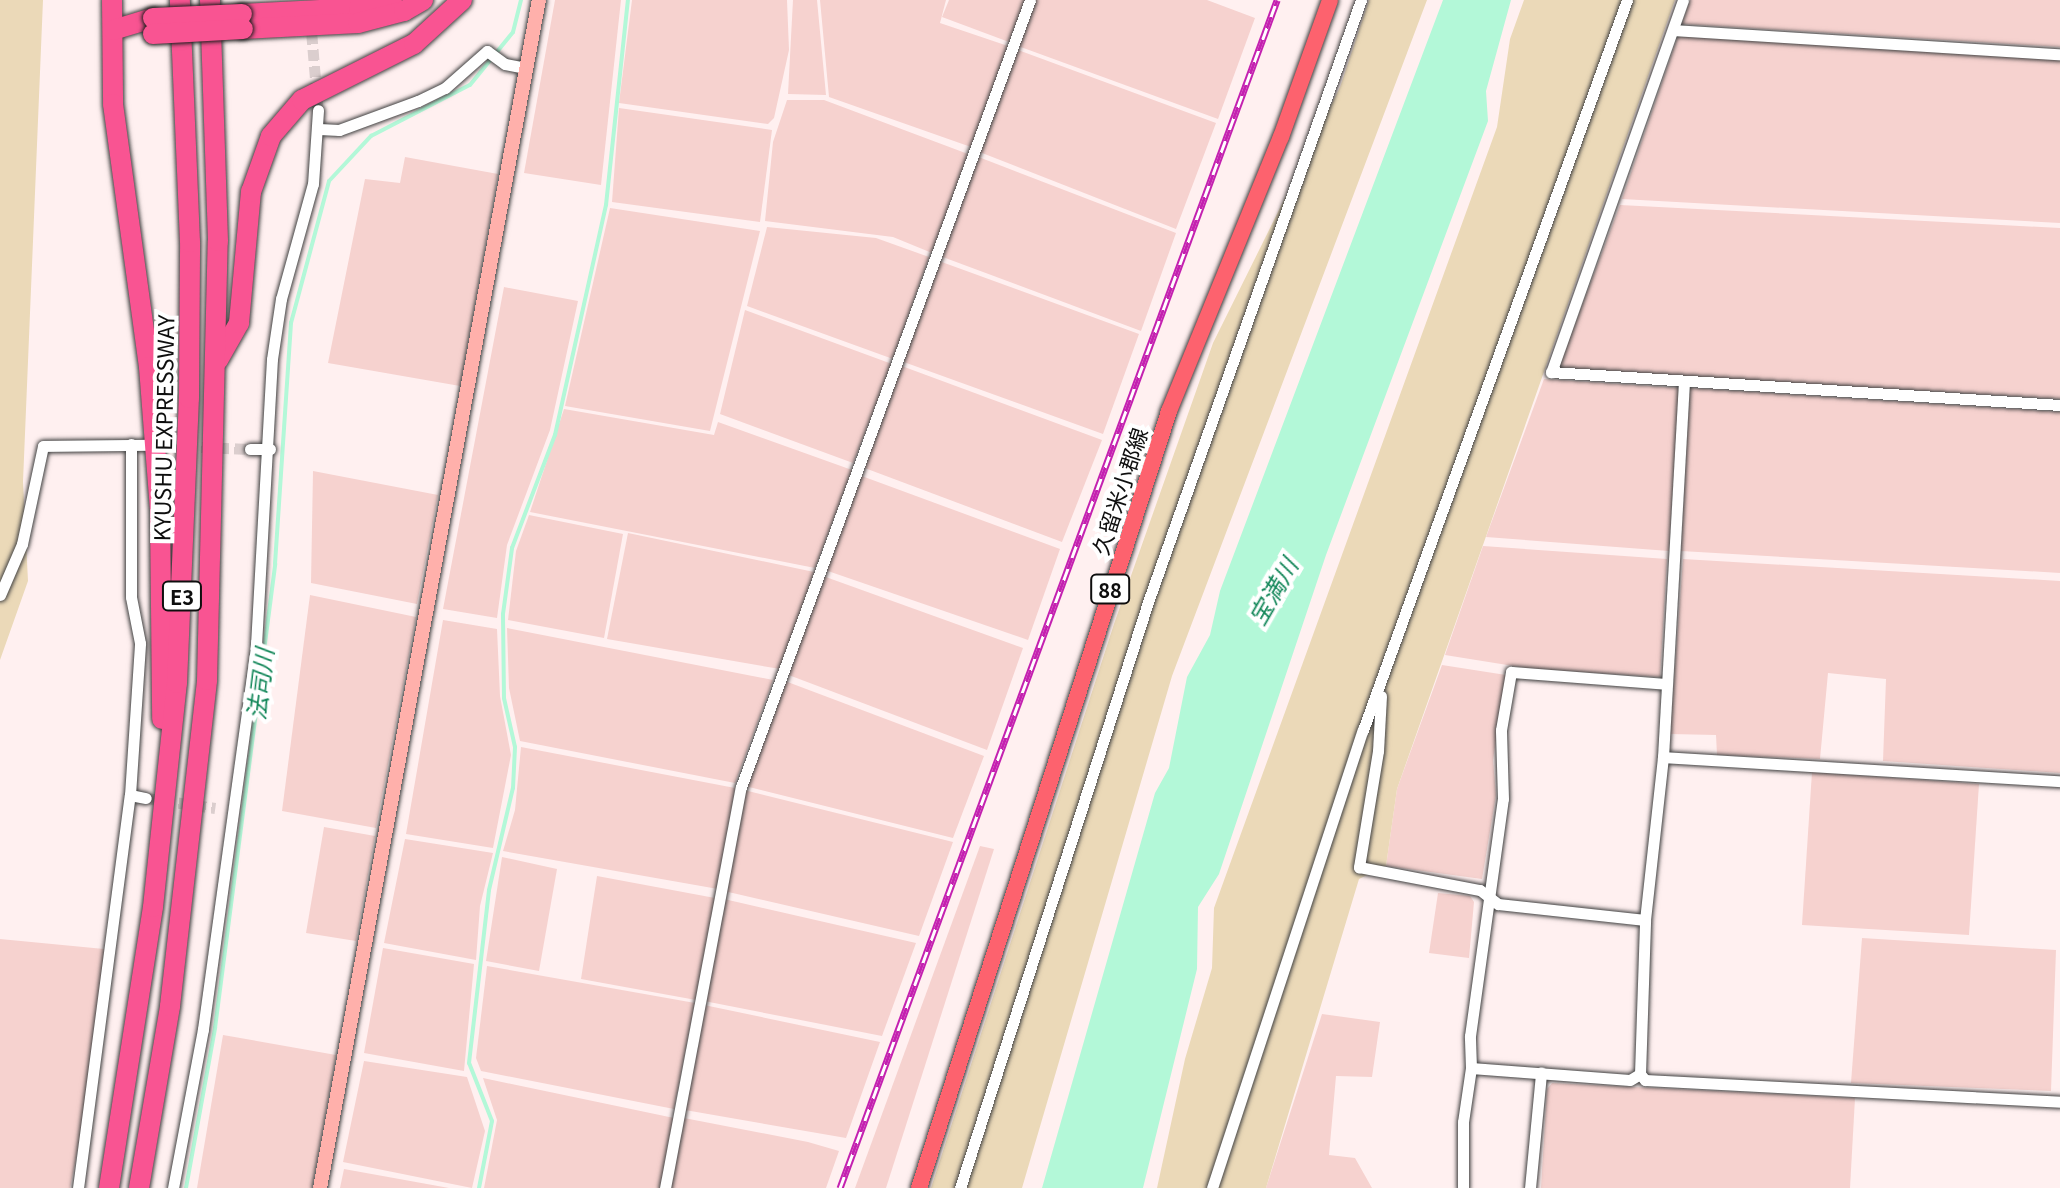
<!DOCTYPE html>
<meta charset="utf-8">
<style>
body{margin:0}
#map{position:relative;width:2060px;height:1188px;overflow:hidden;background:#fff0f0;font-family:Georgia,"Noto Sans JP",serif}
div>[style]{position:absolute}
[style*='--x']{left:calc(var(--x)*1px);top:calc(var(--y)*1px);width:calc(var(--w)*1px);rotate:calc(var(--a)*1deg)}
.farmland>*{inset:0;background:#f6d2cf}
.green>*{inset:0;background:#ebd9b8}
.water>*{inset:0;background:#b3f8d8}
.stream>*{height:4px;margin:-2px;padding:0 2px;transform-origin:2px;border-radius:2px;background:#b3f8d8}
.street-tunnel>*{height:11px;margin-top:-5.5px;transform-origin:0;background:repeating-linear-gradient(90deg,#dbcece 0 11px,transparent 0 16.5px)}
.roads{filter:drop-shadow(0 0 2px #414141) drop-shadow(0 0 2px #414141)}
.street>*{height:11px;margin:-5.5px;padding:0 5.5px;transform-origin:5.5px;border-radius:5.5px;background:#fff}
.secondary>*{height:14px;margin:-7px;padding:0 7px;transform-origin:7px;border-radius:7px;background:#ffb0ab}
.primary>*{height:16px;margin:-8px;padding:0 8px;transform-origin:8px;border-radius:8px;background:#fd626e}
.highway>*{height:20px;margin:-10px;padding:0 10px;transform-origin:10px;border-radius:10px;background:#f95492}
.rail>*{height:7px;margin-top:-3.5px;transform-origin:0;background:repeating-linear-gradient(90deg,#fff 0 12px,#c421b0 0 24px);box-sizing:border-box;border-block:2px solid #c421b0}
.bridges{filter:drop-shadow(0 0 2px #1f1f1f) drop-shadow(0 0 2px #1f1f1f)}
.highway-bridge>*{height:20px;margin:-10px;padding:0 10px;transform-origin:10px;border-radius:10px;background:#f95492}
span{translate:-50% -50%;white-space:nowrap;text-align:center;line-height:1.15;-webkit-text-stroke:8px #fff;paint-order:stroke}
.shield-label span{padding:2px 6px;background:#fff;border:2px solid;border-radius:6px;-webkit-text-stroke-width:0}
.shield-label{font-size:20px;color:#0e0e0e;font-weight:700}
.street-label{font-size:22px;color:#0e0e0e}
.water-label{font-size:24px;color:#138759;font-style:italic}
</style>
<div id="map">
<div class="farmland">
<div style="clip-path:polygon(555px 0,621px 0,601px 185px,524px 173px)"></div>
<div style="clip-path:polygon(632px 0,787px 0,789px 50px,774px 118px,768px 124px,619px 103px)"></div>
<div style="clip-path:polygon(793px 0,817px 0,826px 95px,788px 94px)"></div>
<div style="clip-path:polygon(820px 0,946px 0,940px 23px,1008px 46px,971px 147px,829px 97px)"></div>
<div style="clip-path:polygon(949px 0,1025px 0,1009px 42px,942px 17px)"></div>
<div style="clip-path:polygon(1035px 0,1207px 0,1255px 18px,1218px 119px,1018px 46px)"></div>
<div style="clip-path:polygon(1690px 0,2060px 0,2060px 47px,1682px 24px)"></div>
<div style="clip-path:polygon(1678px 36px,2060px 58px,2060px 223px,1622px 199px)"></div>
<div style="clip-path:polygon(1015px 49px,1216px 123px,1176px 229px,977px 151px)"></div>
<div style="clip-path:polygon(787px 100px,824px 100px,968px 154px,932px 253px,893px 237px,765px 221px,773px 142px)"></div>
<div style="clip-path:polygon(619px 108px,772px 130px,760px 222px,612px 202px)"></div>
<div style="clip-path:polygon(976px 156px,1176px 233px,1141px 331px,940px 256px)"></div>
<div style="clip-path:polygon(405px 157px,498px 174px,460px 386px,328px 363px,365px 179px,400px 183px)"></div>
<div style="clip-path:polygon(1620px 205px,2060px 228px,2060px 399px,1558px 369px)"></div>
<div style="clip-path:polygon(610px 208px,760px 231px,710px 431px,565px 406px)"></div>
<div style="clip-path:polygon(767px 227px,876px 238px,929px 257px,893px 359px,747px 306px)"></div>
<div style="clip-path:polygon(939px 261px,1139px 334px,1103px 434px,901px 361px)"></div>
<div style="clip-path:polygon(504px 287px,578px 301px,550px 430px,507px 545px,497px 618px,443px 609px)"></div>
<div style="clip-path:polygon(745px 310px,892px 364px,853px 463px,720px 414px)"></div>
<div style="clip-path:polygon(899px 365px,1102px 440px,1062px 542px,862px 467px)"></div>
<div style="clip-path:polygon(1544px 379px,1679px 388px,1669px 551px,1486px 537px)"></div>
<div style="clip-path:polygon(1690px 388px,2060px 412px,2060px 573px,1681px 551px)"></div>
<div style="clip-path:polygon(564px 409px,714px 435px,718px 422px,852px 470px,815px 568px,530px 512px)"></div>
<div style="clip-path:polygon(313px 471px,438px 495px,417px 604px,311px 583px)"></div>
<div style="clip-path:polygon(859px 475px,1060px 549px,1028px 640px,825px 570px)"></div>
<div style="clip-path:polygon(529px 515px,623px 534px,604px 638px,508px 620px,516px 551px)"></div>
<div style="clip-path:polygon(628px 533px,814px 572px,780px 669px,607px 639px)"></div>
<div style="clip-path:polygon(1483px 546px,1667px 559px,1660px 677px,1533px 669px,1445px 655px)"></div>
<div style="clip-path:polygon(1683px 559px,2060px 581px,2060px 773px,1883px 761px,1886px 679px,1828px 673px,1820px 759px,1717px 755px,1716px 735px,1670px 734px)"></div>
<div style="clip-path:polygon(823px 576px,1023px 648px,987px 750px,786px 674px)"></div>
<div style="clip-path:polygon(310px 595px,416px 617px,376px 828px,282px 811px)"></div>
<div style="clip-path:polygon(443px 620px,497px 629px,500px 696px,511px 755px,493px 848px,406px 834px)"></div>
<div style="clip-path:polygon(507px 628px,773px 680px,735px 783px,520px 741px,509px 688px)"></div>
<div style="clip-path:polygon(1442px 665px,1506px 675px,1493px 760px,1496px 795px,1482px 879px,1386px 866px,1397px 789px)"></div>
<div style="clip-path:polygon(785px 681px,984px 756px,953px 838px,745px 786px)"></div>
<div style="clip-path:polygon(521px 747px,735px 788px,718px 889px,503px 851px,515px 810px)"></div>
<div style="clip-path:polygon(1812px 772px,1979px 784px,1969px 935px,1802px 925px)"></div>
<div style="clip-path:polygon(744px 790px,953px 842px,919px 936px,724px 891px)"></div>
<div style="clip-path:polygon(324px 827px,375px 836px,356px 941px,306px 933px)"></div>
<div style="clip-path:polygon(405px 839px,493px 853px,480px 906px,476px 960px,384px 943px)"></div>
<div style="clip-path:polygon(980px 846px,994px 849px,886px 1188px,855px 1188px)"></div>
<div style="clip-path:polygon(502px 857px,557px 869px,539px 971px,486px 961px)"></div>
<div style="clip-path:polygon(597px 876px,715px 898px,696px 1000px,581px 979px)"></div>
<div style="clip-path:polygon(1438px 893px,1470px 896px,1474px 902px,1469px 958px,1429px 953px)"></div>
<div style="clip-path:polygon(724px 899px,916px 943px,882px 1036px,704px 1001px)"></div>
<div style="clip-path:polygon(1862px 938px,2056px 950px,2051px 1091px,1851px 1083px)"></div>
<div style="clip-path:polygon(0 939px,104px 949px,90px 1087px,70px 1188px,0 1188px)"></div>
<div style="clip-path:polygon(383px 948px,474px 964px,464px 1071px,364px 1053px)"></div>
<div style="clip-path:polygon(487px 966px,695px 1003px,674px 1109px,481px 1071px,476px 1058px)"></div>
<div style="clip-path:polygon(704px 1005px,880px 1042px,846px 1138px,685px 1110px)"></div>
<div style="clip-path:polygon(1322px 1014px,1380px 1022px,1372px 1077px,1336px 1076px,1329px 1155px,1355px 1158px,1372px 1188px,1266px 1188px)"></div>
<div style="clip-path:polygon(223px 1035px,336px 1055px,312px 1188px,197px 1188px)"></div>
<div style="clip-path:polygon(364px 1061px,467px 1077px,485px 1131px,472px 1188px,343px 1162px)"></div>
<div style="clip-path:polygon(483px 1078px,674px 1118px,662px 1188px,484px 1188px,497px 1120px)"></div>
<div style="clip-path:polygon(1552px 1083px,1855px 1098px,1850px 1188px,1541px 1188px,1547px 1089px)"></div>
<div style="clip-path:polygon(684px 1118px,808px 1142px,839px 1151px,826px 1188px,671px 1188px)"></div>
<div style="clip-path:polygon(344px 1169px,449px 1188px,340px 1188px)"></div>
</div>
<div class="green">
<div style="clip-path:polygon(0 0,43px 0,23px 482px,28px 581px,0 660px)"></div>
<div style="clip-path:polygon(1369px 0,1427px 0,1172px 676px,1022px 1188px,931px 1188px,1114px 624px,1213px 343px,1340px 87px)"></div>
<div style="clip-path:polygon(1524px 0,1675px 0,1397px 789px,1386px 866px,1359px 879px,1266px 1188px,1157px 1188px,1185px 1059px,1212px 968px,1214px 908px,1497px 127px,1510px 39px)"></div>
</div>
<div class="water">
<div style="clip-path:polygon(1443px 0,1511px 0,1486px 91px,1488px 121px,1326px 555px,1219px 874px,1198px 907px,1197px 969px,1143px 1188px,1042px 1188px,1155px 793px,1169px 768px,1187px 677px,1210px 635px,1220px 591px)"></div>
</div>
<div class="stream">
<div style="--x:186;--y:1188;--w:163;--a:-79.7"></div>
<div style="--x:215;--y:1028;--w:468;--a:-82.6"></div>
<div style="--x:275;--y:564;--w:242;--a:-86.2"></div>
<div style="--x:291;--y:323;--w:147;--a:-75"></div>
<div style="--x:329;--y:181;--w:62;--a:-47"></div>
<div style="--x:371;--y:136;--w:111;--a:-27.3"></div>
<div style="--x:470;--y:85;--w:68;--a:-50.9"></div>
<div style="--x:513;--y:32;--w:33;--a:-76"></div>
<div style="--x:479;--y:1188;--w:68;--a:-79"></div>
<div style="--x:492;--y:1121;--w:62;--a:-111.6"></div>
<div style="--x:469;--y:1063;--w:174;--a:-83.4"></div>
<div style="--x:489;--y:890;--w:105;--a:-76.8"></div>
<div style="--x:513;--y:788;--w:41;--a:-87.2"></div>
<div style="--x:515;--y:747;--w:50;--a:-102.7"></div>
<div style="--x:504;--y:698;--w:84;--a:-90.7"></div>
<div style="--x:503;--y:614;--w:67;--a:-82.2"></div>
<div style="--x:512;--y:548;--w:121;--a:-69.2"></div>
<div style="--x:555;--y:435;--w:236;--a:-77.5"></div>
<div style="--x:606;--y:205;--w:206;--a:-83.9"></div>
</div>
<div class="street-tunnel">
<div style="--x:309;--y:0;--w:110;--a:85.3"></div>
<div style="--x:152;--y:445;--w:98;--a:2.3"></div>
<div style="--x:146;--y:798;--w:70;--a:8.2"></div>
</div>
<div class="roads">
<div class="street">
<div style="--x:1683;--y:0;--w:395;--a:109.5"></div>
<div style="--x:1551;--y:372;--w:510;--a:3.71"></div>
<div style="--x:1674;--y:30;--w:387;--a:3.6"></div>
<div style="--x:319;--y:129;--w:20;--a:3"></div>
<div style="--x:339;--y:130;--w:84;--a:-20.2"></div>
<div style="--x:418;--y:101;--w:30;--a:-26"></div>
<div style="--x:445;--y:88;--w:56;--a:-41.4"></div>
<div style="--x:487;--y:51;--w:22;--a:36"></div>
<div style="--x:505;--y:64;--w:21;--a:11"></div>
<div style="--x:250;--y:449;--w:20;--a:0"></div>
<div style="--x:0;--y:595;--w:56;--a:-66.7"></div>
<div style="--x:22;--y:544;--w:100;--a:-77.9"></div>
<div style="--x:43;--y:446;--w:104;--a:-0.6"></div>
<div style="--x:1381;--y:696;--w:55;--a:93.1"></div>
<div style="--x:1378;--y:751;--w:118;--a:99.3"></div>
<div style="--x:1359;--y:867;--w:123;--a:10.8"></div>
<div style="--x:1480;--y:890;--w:23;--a:38"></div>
<div style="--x:1498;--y:904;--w:148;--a:6.2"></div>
<div style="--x:1663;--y:757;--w:398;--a:3.5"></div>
<div style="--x:130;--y:795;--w:16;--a:11"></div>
<div style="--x:1471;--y:1068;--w:32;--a:-92"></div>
<div style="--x:1470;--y:1036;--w:239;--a:-82.1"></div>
<div style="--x:1503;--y:799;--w:69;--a:-91.7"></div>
<div style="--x:1501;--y:730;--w:59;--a:-80.2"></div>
<div style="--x:1511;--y:672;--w:156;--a:4.4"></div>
<div style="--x:1640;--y:1074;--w:8;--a:50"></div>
<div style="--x:1645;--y:1080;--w:416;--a:3"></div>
<div style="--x:78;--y:1188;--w:396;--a:-82.5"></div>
<div style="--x:130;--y:795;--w:152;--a:-86.2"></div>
<div style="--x:140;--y:643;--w:47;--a:-101.1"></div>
<div style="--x:131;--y:597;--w:153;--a:-90"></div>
<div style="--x:173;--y:1188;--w:162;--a:-79.3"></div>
<div style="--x:203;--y:1029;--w:388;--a:-82.1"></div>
<div style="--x:256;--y:645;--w:286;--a:-86.8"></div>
<div style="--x:272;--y:359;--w:61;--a:-81.5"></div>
<div style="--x:281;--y:299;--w:119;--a:-74.5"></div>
<div style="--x:313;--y:184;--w:74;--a:-86.1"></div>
<div style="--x:665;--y:1188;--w:408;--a:-79.3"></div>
<div style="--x:741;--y:787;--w:838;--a:-69.84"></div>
<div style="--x:960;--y:1188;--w:615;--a:-72.21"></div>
<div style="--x:1148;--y:602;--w:639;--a:-70.52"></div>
<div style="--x:1212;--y:1188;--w:482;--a:-71.8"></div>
<div style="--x:1363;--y:730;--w:776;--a:-70.12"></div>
<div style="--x:1463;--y:1188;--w:66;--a:-90"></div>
<div style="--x:1463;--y:1122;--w:55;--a:-81.6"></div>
<div style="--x:1471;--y:1068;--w:159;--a:4.3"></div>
<div style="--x:1630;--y:1080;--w:12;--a:-31"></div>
<div style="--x:1640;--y:1074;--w:154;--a:-88.1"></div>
<div style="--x:1645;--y:920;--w:164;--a:-83.7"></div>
<div style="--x:1663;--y:757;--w:375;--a:-86.8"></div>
<div style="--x:1530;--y:1188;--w:116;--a:-84.5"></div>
</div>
<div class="secondary">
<div style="--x:320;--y:1188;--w:1208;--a:-79.56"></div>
</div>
<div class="primary">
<div style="--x:919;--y:1188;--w:816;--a:-72.16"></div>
<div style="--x:1169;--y:411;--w:296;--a:-67.8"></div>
<div style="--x:1281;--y:137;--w:145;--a:-70.3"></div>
</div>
<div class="highway">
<div style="--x:112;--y:0;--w:104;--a:89.4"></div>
<div style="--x:113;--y:104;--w:265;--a:82.2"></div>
<div style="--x:149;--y:367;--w:144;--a:85.6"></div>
<div style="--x:160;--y:511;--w:208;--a:89.4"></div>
<div style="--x:242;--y:14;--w:117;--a:-2.9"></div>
<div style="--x:359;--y:8;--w:34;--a:-14"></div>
<div style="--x:243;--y:29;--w:115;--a:-3"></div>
<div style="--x:358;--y:23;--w:48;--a:-14.6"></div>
<div style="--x:404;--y:11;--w:22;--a:-30"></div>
<div style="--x:113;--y:30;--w:42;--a:-16.7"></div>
<div style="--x:218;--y:360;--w:43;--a:-60.4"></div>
<div style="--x:239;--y:323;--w:132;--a:-84.8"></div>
<div style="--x:251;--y:192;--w:59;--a:-70.3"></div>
<div style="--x:271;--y:136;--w:48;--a:-49.3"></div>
<div style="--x:302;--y:100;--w:125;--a:-26.6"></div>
<div style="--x:414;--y:44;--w:65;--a:-42.5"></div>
<div style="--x:109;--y:1188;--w:284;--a:-81.1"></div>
<div style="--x:153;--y:907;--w:225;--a:-83.9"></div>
<div style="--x:177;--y:683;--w:285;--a:-87.6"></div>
<div style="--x:189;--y:398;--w:156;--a:-89.6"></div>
<div style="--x:190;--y:242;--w:242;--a:-92.4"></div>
<div style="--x:139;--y:1188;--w:185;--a:-80.3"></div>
<div style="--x:170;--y:1006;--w:328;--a:-83.5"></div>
<div style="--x:207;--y:680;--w:439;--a:-88.6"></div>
<div style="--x:218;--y:241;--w:241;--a:-91.9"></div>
</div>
</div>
<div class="rail">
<div style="--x:840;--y:1188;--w:1266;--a:-69.8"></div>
</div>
<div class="bridges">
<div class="highway-bridge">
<div style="--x:153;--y:18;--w:89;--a:-2.6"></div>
<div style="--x:153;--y:34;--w:90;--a:-3.2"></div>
</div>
</div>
<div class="shield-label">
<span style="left:1110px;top:589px">88</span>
<span style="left:182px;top:596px">E3</span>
</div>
<div class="street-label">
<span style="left:163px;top:428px;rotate:-89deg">KYUSHU EXPRESSWAY</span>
<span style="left:1119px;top:491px;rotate:-72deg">久留米小郡線</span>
</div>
<div class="water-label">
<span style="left:1272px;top:591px;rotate:-60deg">宝満川</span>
<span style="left:259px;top:684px;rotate:-83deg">法司川</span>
</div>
</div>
